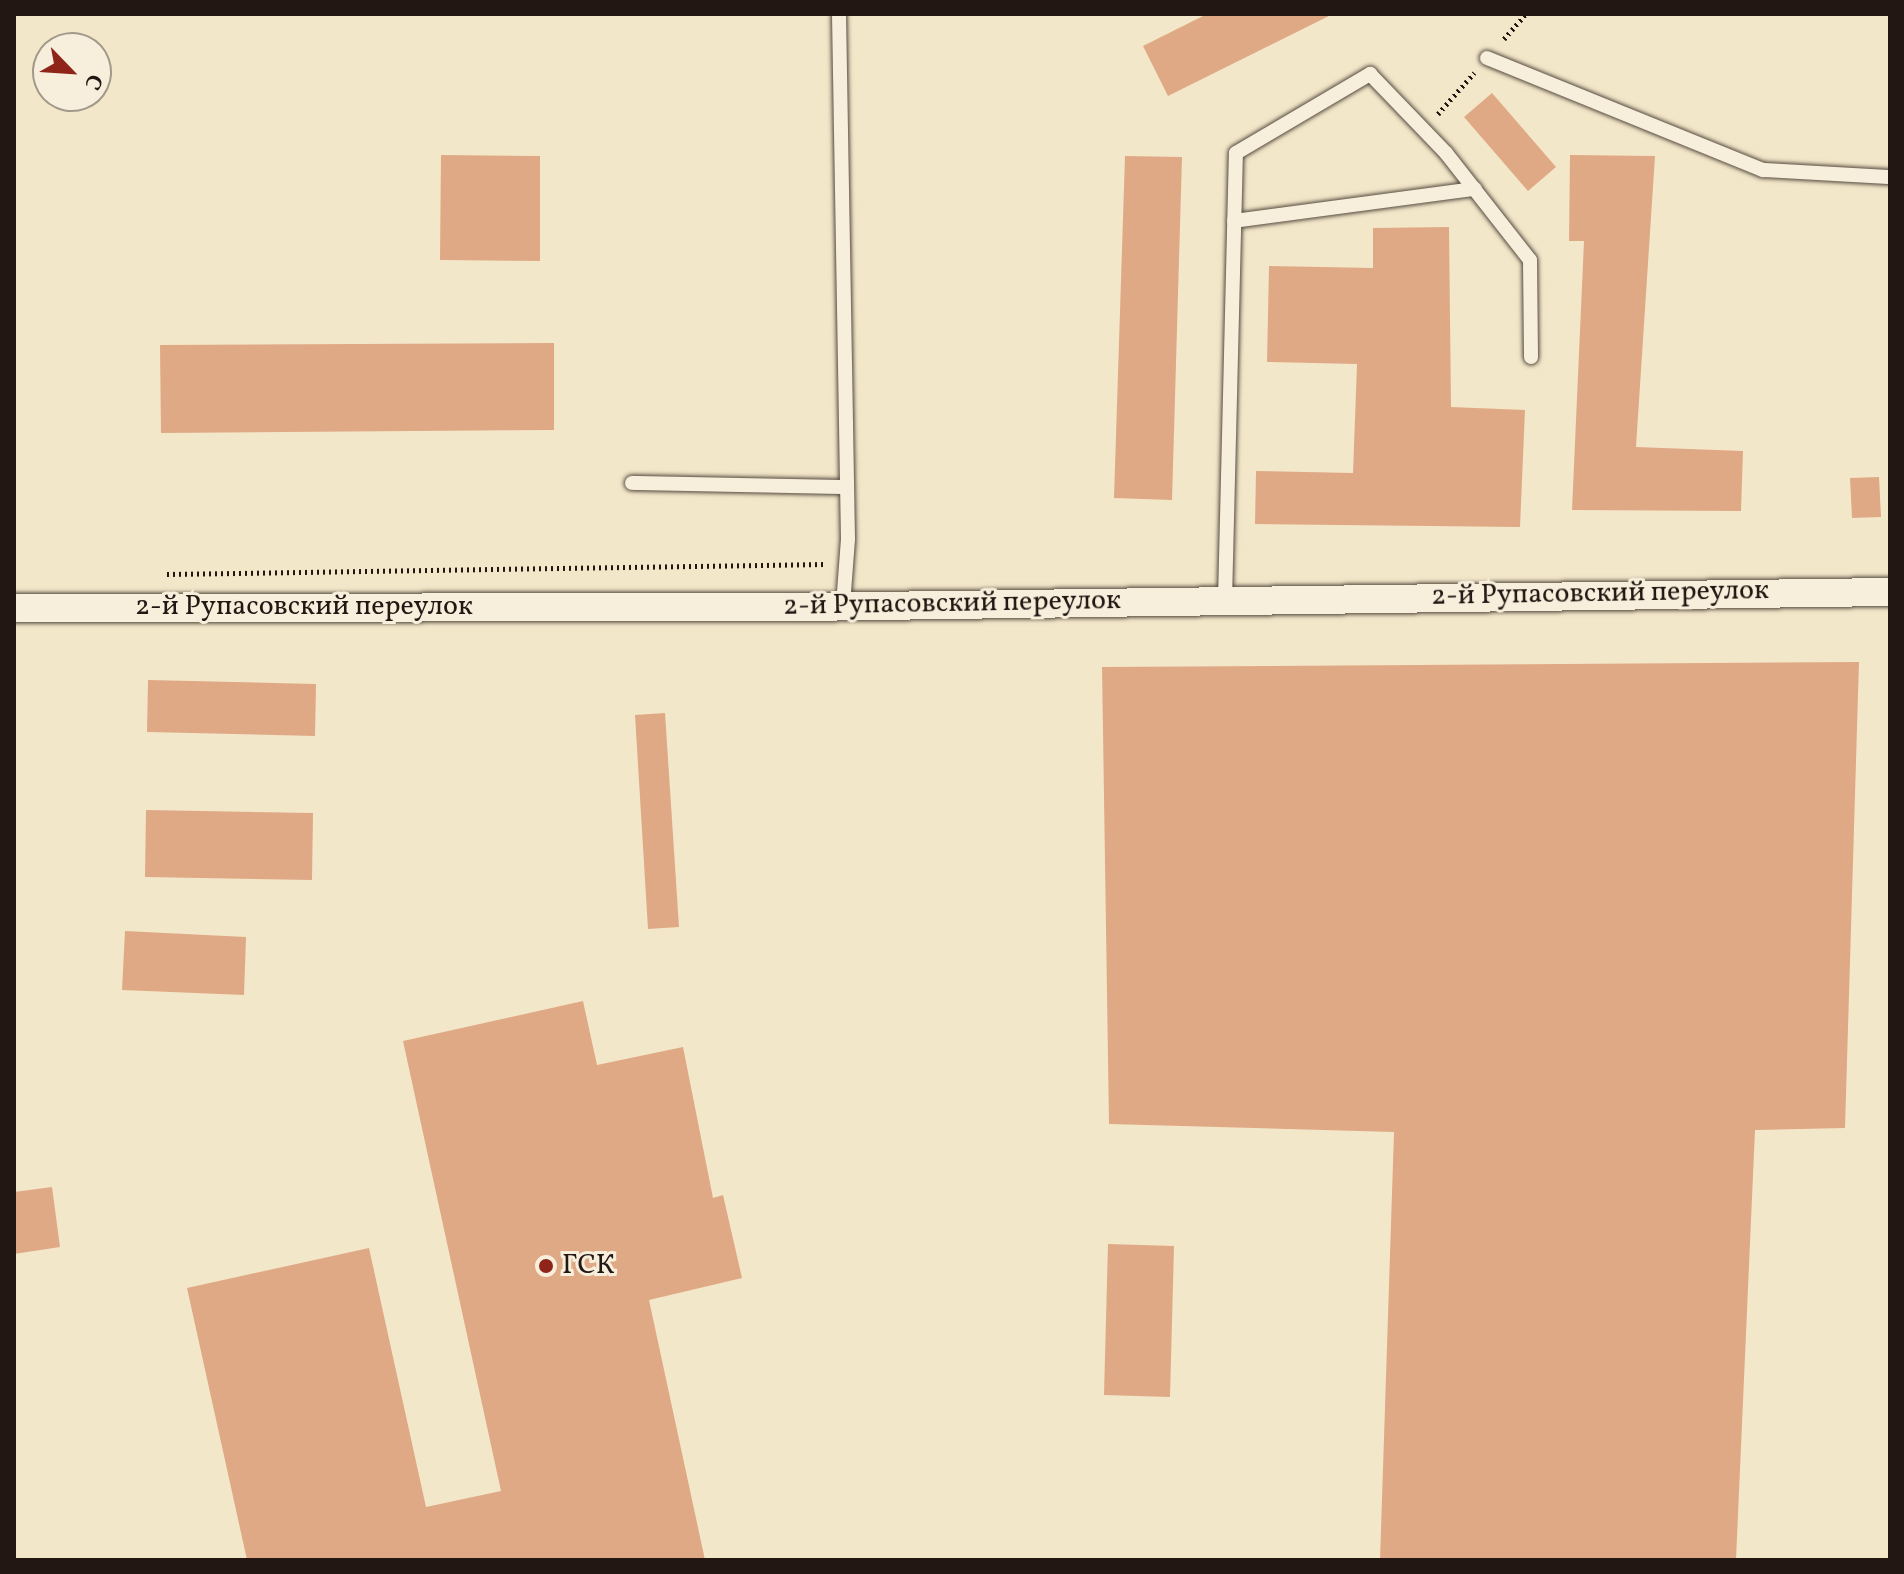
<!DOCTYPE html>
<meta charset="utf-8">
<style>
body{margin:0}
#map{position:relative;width:1904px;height:1574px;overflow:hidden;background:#f3e7c9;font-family:Vollkorn,serif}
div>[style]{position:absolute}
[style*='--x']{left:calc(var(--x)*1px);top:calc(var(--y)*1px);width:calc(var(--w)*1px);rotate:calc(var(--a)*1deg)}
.building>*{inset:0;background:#e0a986}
.path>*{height:5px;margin-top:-2.5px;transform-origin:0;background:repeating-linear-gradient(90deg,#221712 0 2px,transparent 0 6px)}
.roads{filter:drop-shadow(0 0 2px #564b40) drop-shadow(0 0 2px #564b40)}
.service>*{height:14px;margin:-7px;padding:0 7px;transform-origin:7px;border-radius:7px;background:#f7efdc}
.minor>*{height:28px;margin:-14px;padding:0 14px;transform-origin:14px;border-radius:14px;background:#f7efdc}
.dots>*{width:22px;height:22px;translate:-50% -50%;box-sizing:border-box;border:4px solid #f7efdc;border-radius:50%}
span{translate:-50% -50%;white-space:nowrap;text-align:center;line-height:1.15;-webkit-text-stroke:6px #f7efdc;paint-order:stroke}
.street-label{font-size:28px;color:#221712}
.poi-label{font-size:28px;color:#221712}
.left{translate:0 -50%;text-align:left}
.frame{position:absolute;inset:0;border:16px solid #221712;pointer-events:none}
.north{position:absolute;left:32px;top:32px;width:80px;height:80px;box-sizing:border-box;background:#f7efdc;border:2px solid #a2998b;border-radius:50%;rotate:115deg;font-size:22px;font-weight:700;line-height:32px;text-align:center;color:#221712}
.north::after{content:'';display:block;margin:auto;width:28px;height:36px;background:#8f2418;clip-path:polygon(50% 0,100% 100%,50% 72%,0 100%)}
</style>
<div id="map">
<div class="building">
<div style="clip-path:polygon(1207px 14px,1333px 14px,1168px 96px,1143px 46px)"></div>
<div style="clip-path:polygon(1492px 93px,1556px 167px,1528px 191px,1464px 117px)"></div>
<div style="clip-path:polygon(441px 155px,540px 156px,540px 261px,440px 260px)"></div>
<div style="clip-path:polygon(1570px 155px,1655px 156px,1636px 447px,1743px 451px,1741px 511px,1572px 510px,1584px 241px,1569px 241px)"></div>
<div style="clip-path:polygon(1125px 156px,1182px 157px,1172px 500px,1114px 498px)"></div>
<div style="clip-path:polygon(1449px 227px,1451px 407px,1525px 410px,1520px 527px,1255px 524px,1256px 471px,1353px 473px,1357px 364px,1267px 362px,1269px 266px,1373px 268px,1373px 228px)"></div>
<div style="clip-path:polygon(554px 343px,554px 430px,161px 433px,160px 345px)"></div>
<div style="clip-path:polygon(1879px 477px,1881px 517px,1852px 518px,1850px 478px)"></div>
<div style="clip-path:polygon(1859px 662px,1845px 1128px,1755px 1130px,1736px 1560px,1380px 1560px,1394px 1132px,1109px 1124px,1102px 667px)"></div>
<div style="clip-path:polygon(148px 680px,316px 684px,315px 736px,147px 732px)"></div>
<div style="clip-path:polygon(665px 713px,679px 927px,648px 929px,635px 715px)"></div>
<div style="clip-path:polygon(146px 810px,313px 813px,312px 880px,145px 877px)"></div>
<div style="clip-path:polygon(125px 931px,246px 937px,244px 995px,122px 990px)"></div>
<div style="clip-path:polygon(583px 1001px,597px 1065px,683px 1047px,713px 1198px,723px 1195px,742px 1278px,649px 1300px,705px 1560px,247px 1560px,187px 1288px,369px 1248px,426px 1507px,501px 1491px,403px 1041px)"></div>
<div style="clip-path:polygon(52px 1187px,60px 1247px,14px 1254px,14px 1192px)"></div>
<div style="clip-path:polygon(1108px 1244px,1174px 1246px,1170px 1397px,1104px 1395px)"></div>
</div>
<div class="path">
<div style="--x:1504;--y:39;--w:33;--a:-49"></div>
<div style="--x:1438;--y:114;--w:55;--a:-48.7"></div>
<div style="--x:167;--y:574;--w:658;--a:-0.87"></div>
</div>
<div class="roads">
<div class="service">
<div style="--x:839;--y:14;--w:525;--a:89.02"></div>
<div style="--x:848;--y:539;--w:67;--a:94.3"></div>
<div style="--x:1487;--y:58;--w:298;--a:22.1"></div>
<div style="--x:1763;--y:170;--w:127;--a:3.2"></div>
<div style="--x:1234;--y:221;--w:243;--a:-7.6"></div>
<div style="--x:632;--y:483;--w:215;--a:1.1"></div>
<div style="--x:1225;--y:600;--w:447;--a:-88.6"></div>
<div style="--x:1236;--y:153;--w:156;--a:-30.5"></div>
<div style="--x:1370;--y:74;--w:110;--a:46.1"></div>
<div style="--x:1446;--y:153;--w:136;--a:51.9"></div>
<div style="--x:1530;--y:260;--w:97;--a:89.4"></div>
</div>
<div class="minor">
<div style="--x:14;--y:608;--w:787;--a:-0.07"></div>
<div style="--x:801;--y:607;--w:1089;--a:-0.79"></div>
</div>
</div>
<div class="dots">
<div style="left:546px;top:1266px;background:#8f2418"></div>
</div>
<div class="street-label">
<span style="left:1600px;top:594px;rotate:-1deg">2-й Рупасовский переулок</span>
<span style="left:952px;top:604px;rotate:-1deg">2-й Рупасовский переулок</span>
<span style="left:304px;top:607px">2-й Рупасовский переулок</span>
</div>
<div class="poi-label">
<span class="left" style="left:562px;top:1266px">ГСК</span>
</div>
<div class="frame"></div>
<div class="north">С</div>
</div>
